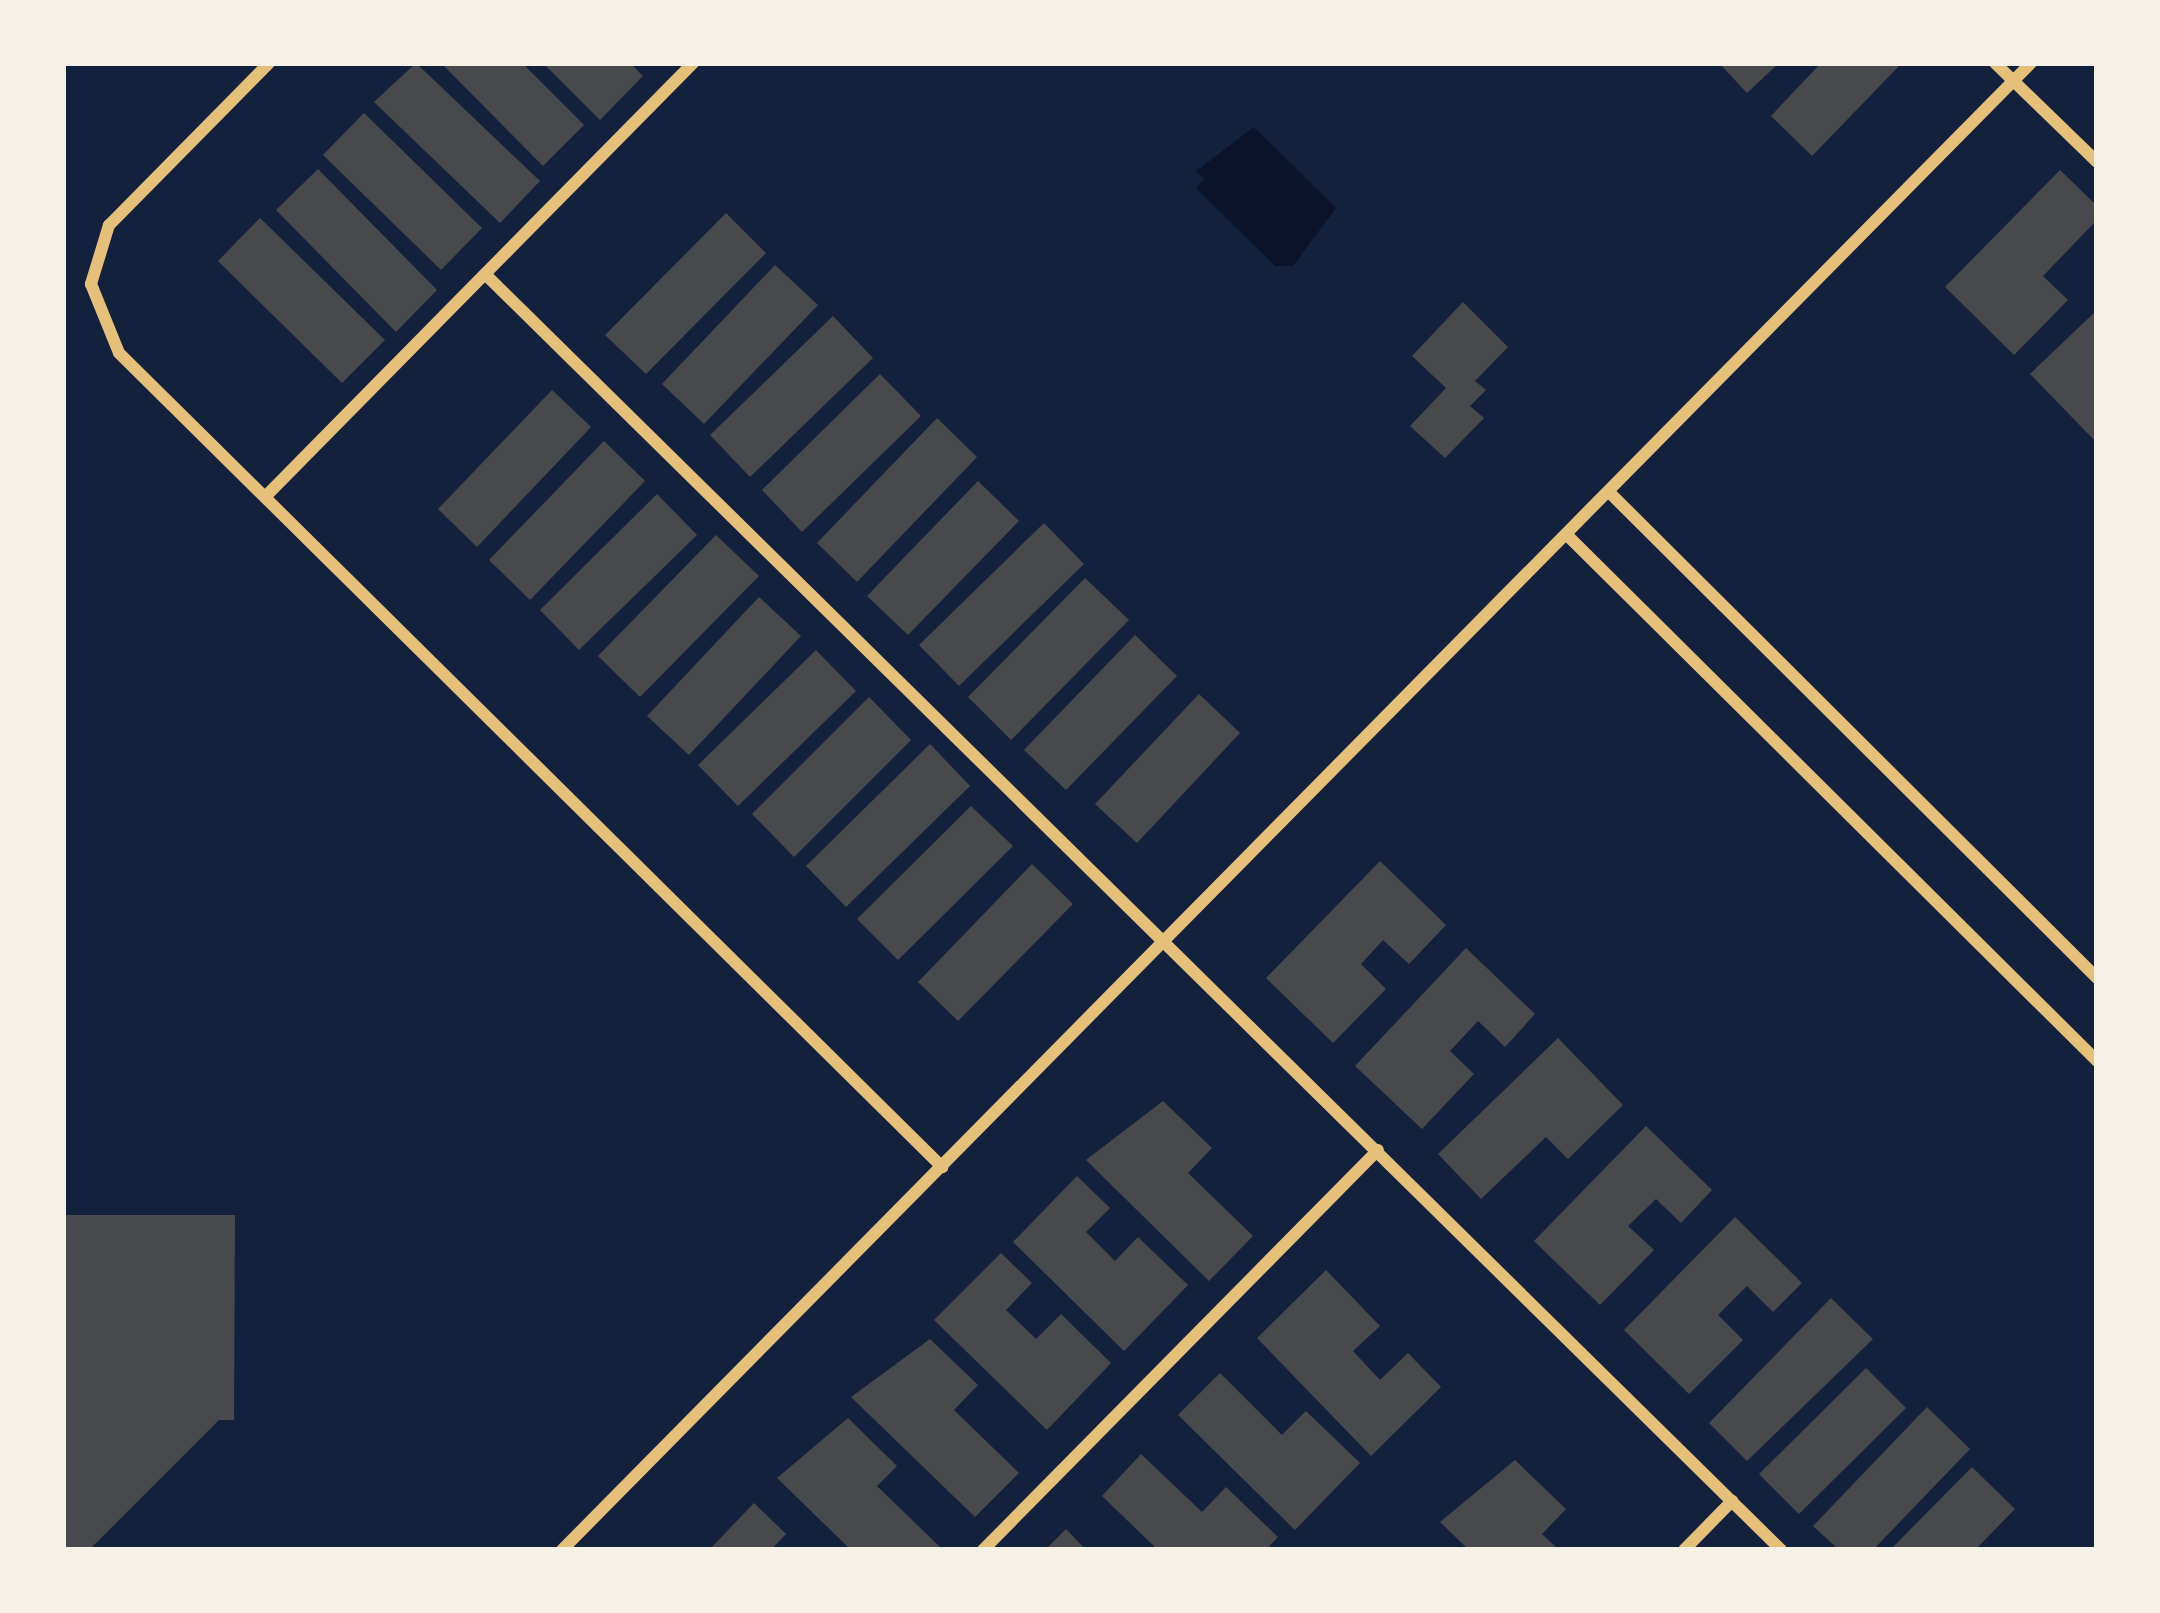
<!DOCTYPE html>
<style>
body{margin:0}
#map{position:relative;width:2160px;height:1613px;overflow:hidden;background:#14213d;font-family:Overpass,sans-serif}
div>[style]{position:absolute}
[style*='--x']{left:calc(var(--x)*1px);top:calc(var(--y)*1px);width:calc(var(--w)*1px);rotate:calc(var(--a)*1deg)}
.water>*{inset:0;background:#0b132b}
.building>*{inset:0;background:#48494c}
.minor>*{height:12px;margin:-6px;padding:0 6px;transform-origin:6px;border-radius:6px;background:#e5c07b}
span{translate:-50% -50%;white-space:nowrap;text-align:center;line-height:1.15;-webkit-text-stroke:12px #f6f1e7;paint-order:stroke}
.frame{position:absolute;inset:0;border:66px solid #f6f1e7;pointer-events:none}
</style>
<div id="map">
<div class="water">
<div style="clip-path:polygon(1254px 127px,1336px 208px,1293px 266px,1275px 266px,1196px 188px,1205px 179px,1196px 171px)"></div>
</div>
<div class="building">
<div style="clip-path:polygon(416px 63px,540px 181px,500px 223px,374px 102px)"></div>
<div style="clip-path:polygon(441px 63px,522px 63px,584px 125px,543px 166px)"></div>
<div style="clip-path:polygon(543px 63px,630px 63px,643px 76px,600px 120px)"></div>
<div style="clip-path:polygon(1719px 63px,1779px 63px,1747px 93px)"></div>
<div style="clip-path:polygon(1821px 63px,1902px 63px,1812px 156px,1771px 116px)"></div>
<div style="clip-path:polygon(364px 113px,482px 228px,441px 270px,323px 155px)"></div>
<div style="clip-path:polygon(318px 169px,437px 290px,396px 332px,276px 210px)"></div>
<div style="clip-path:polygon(2060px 170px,2097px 206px,2097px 220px,2043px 276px,2068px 300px,2014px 355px,1945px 287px)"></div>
<div style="clip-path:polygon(726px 213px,766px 253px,646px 374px,605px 335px)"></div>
<div style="clip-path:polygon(260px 218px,385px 340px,342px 383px,218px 261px)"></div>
<div style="clip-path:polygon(775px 265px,818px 305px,704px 424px,662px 384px)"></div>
<div style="clip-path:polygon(1463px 302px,1508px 347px,1475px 381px,1486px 390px,1470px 406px,1484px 418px,1445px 458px,1410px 426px,1446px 388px,1412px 356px)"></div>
<div style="clip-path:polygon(2097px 310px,2097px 443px,2030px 374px)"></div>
<div style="clip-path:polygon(833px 316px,873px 358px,750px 477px,710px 435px)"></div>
<div style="clip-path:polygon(880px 374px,921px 416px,802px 532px,762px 490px)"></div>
<div style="clip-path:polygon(552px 390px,591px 427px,477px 547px,438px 509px)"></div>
<div style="clip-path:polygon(937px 418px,977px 457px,857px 582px,817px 543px)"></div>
<div style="clip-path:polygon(604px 441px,645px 481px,530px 600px,489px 560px)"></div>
<div style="clip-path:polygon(978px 481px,1019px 521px,908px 635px,867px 596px)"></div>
<div style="clip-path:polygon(657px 494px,697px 535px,579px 650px,540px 610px)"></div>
<div style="clip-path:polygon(1044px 523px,1084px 564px,959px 686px,919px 645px)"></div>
<div style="clip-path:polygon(716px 535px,759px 576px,640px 697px,598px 656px)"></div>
<div style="clip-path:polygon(1085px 578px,1129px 620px,1011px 740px,968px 697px)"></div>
<div style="clip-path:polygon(759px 597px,801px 636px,689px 755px,647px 716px)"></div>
<div style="clip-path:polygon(1135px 635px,1177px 676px,1066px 790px,1024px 750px)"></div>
<div style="clip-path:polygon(816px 650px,856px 691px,738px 806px,698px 765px)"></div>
<div style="clip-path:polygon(1199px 694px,1240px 733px,1137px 843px,1095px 804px)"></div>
<div style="clip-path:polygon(869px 697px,911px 740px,794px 857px,752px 814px)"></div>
<div style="clip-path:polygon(930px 744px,970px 786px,846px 907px,806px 866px)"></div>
<div style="clip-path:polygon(971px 806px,1013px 846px,898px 960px,857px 919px)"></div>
<div style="clip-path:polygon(1380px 861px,1446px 925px,1409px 964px,1383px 940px,1361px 964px,1386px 989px,1333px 1043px,1266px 978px)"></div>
<div style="clip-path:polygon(1032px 864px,1073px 904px,958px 1021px,918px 982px)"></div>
<div style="clip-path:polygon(1466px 948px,1535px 1014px,1505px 1047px,1478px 1021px,1450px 1051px,1474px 1074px,1422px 1129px,1355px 1066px)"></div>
<div style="clip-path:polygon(1558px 1038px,1623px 1105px,1568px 1159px,1546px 1137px,1481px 1199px,1438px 1154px)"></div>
<div style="clip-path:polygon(1163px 1101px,1212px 1148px,1188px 1173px,1253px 1236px,1209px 1281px,1086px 1160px)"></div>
<div style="clip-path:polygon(1646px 1126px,1712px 1190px,1681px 1223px,1656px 1199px,1628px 1226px,1654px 1250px,1600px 1305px,1534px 1241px)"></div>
<div style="clip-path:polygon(1077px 1176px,1110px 1208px,1086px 1232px,1115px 1261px,1138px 1237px,1188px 1285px,1124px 1351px,1013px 1242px)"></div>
<div style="clip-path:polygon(63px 1215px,235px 1215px,234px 1420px,219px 1420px,89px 1550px,63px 1550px)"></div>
<div style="clip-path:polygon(1735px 1217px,1802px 1283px,1773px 1312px,1747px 1286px,1718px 1315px,1743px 1340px,1689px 1394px,1624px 1330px)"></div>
<div style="clip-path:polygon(1001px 1253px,1032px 1283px,1006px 1310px,1036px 1339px,1061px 1314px,1111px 1363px,1047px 1430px,934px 1320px)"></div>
<div style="clip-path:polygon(1326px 1270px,1380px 1326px,1353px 1351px,1380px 1380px,1408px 1353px,1441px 1387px,1371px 1456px,1257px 1338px)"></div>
<div style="clip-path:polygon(1831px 1298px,1873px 1339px,1747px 1461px,1709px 1423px)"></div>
<div style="clip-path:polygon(930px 1339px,978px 1385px,954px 1410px,1019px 1473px,975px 1517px,851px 1397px)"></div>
<div style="clip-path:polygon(1866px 1368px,1906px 1408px,1799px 1514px,1759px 1474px)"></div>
<div style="clip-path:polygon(1220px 1373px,1282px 1435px,1306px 1411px,1360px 1463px,1295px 1530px,1178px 1415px)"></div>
<div style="clip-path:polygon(1927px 1407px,1970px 1449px,1873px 1550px,1839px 1550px,1813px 1526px)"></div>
<div style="clip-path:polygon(848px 1418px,897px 1466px,877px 1486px,943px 1550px,851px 1550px,777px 1478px)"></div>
<div style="clip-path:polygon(1141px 1454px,1202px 1512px,1226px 1487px,1278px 1537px,1266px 1550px,1158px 1550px,1102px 1496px)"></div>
<div style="clip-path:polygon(1515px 1460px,1566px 1509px,1542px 1534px,1559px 1550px,1469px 1550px,1440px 1522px)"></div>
<div style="clip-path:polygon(1972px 1467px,2015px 1509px,1975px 1550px,1890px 1550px)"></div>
<div style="clip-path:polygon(754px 1503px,786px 1534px,771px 1550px,709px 1550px)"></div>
<div style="clip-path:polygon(1066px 1529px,1086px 1550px,1045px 1550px)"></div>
</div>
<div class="minor">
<div style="--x:269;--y:63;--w:228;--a:134.6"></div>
<div style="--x:109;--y:225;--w:62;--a:107"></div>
<div style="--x:91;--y:284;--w:74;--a:67.9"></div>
<div style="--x:119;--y:353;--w:1158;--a:44.68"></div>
<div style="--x:1995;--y:63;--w:142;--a:44.1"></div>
<div style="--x:485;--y:274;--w:1819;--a:44.55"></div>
<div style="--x:1609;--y:492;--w:689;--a:44.88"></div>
<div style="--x:265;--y:497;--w:610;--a:-45.4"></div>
<div style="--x:1569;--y:537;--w:744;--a:44.78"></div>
<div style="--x:562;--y:1550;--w:2090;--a:-45.35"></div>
<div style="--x:983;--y:1550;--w:562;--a:-45.36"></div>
<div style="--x:1684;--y:1550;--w:69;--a:-45.6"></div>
</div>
<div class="frame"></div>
</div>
